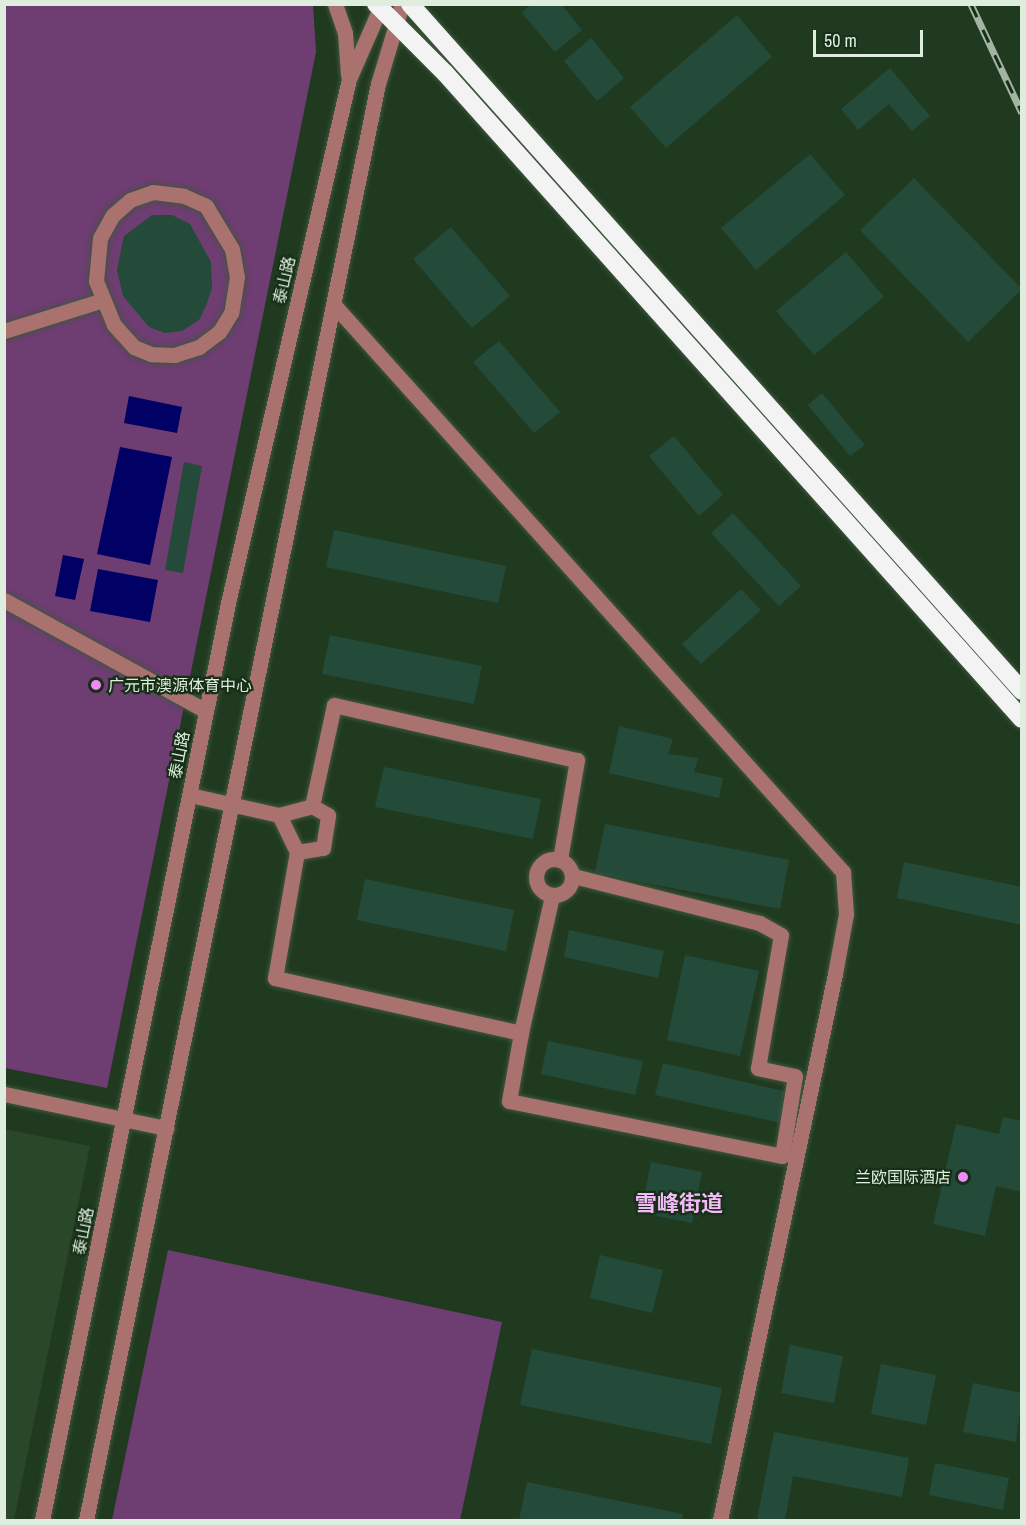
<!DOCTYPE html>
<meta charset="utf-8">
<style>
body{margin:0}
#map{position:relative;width:1026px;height:1525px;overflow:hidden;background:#203a20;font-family:"Archivo Narrow","Noto Sans SC",sans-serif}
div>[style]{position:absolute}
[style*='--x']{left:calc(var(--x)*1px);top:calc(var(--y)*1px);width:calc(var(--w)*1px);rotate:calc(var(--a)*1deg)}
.built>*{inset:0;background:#2a4829}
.green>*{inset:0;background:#6e3d72}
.water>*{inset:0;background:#000065}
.building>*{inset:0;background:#244b3a}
.roads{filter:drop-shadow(0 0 2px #3e573e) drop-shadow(0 0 2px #3e573e)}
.minor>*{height:15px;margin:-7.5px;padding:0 7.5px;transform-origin:7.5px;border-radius:7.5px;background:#aa726e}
.minor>.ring{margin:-7.5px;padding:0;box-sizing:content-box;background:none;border:15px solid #aa726e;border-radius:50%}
.highway>*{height:18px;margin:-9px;padding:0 9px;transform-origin:9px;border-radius:9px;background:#f3f3f3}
.rail>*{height:7px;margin-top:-3.5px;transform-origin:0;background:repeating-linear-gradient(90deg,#162f16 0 14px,#a3b5a2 0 28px);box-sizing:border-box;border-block:2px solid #a3b5a2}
.dots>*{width:16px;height:16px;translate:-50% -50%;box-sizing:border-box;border:3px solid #162f16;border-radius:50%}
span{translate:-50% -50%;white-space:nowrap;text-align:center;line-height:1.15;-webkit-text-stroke:4.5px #162f16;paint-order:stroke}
.street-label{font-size:16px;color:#deeddd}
.poi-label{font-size:16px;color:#deeddd}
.left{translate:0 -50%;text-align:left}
.right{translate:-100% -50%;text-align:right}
.district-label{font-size:22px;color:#f2baf6;font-weight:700}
.frame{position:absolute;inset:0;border:6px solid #deeddd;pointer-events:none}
.scale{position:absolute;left:813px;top:30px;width:110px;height:27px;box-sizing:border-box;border:3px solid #deeddd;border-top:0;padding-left:8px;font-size:18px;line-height:21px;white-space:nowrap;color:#deeddd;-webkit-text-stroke:4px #162f16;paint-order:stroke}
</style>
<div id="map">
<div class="built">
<div style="clip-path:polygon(4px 1129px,90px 1146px,14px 1520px,4px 1520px)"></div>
</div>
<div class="green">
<div style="clip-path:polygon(4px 5px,313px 5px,316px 52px,107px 1088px,5px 1068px)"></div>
<div style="clip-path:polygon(168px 1250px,502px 1322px,460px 1520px,112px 1520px)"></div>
</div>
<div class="water">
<div style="clip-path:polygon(129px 396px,182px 407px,177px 433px,124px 423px)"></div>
<div style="clip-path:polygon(120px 447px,172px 457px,150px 565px,97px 554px)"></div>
<div style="clip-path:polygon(63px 555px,84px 559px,75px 600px,55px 596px)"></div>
<div style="clip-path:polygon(98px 569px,158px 580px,150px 622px,90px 611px)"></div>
</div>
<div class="building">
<div style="clip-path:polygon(531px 4px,561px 4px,582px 30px,555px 52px,522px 13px)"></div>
<div style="clip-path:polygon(737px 15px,772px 57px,666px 148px,630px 107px)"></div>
<div style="clip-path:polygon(591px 38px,624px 78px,597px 101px,564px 61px)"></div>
<div style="clip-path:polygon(890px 68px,930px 116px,912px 131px,889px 104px,858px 130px,841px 109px)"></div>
<div style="clip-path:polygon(810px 154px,845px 195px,756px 270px,721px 228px)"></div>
<div style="clip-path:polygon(914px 178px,1022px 289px,968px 342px,860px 230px)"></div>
<div style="clip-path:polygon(152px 215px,172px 215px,190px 224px,211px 262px,212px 288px,206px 306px,199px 320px,182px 331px,165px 333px,149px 327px,123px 296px,117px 270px,124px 236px)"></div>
<div style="clip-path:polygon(451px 227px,510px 296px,472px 328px,413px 259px)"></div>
<div style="clip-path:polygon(846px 252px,884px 297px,814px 355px,776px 311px)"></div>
<div style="clip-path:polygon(499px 341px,560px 412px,534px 433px,473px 362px)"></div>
<div style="clip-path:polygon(822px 393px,865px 445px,850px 456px,808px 405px)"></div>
<div style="clip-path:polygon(674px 436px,723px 495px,699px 516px,649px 456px)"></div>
<div style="clip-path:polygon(184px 462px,202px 466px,183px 573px,165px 570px)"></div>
<div style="clip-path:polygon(733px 513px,801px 586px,779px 606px,711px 533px)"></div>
<div style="clip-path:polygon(334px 530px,506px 566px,498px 603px,326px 567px)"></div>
<div style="clip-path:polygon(741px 589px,761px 610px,701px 664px,682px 644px)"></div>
<div style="clip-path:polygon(330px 635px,482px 666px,474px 704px,322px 674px)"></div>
<div style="clip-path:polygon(619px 726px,673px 739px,668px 754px,698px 758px,694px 772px,723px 778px,719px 798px,609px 773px)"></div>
<div style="clip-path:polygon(384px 767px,541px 799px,533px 839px,375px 807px)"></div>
<div style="clip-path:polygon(605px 824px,789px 860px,780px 909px,595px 873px)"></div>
<div style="clip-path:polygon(904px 862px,1022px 887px,1022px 925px,897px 898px)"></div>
<div style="clip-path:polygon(365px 879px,514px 910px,506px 951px,357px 920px)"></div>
<div style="clip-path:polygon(569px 930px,664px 951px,658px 978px,564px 957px)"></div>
<div style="clip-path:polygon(685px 955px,759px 971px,740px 1056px,667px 1040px)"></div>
<div style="clip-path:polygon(548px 1041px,643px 1061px,635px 1095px,541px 1074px)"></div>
<div style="clip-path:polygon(663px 1063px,792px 1093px,785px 1124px,655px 1095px)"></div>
<div style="clip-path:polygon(1003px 1117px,1022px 1121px,1022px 1192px,996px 1186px,985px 1236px,933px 1224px,956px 1124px,999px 1134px)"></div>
<div style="clip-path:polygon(651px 1162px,702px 1172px,692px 1223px,641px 1213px)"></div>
<div style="clip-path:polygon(600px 1255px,663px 1270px,652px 1313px,590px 1298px)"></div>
<div style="clip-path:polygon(790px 1345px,843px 1356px,834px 1403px,781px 1393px)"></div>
<div style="clip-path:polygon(532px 1349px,722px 1388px,711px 1444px,520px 1405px)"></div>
<div style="clip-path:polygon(881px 1364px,936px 1375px,926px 1425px,871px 1414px)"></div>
<div style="clip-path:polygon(973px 1383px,1022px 1393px,1016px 1442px,963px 1432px)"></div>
<div style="clip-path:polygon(774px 1432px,909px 1458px,902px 1497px,793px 1476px,785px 1520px,757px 1520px)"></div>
<div style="clip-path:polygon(935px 1463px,1009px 1478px,1003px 1510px,929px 1495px)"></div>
<div style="clip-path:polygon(527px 1482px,683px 1514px,682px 1520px,519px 1520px)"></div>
</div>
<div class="roads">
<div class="minor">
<div style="--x:335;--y:4;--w:31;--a:71"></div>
<div style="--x:345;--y:33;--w:42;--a:85.9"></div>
<div style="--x:153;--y:192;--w:31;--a:7"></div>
<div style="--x:184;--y:196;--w:24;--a:24"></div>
<div style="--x:206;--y:206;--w:50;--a:58.8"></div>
<div style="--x:232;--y:249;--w:28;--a:80"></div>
<div style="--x:237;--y:277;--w:36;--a:99"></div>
<div style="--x:231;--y:313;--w:22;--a:122"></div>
<div style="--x:219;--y:332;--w:25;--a:143"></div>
<div style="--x:199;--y:347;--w:25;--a:162"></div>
<div style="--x:175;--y:355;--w:24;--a:-178"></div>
<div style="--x:151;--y:354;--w:18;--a:-158"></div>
<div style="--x:134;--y:347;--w:30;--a:-132"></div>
<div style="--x:114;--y:325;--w:48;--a:-112.2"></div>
<div style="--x:96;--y:281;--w:43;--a:-84.7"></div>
<div style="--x:100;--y:238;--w:26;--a:-61"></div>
<div style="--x:113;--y:215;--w:23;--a:-41"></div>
<div style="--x:130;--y:200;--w:24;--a:-19"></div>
<div style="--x:335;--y:306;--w:761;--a:48.09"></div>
<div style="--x:843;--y:872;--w:42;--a:85.9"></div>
<div style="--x:846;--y:914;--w:61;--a:100.4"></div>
<div style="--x:835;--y:974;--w:558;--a:101.89"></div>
<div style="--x:4;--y:331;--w:101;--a:-17.4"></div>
<div style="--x:4;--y:600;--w:230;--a:28.8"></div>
<div style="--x:190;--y:795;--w:91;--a:12.7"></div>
<div style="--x:297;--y:852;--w:41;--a:-115.9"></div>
<div style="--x:279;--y:815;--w:34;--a:-15"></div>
<div class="ring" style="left:536px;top:859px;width:21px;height:21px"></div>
<div style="--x:552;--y:896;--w:140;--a:102.8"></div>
<div style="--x:521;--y:1033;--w:252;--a:-167.4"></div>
<div style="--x:275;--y:978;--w:128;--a:-80.1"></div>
<div style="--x:297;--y:852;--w:26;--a:-9"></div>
<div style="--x:323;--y:848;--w:33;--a:-81"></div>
<div style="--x:328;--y:815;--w:18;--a:-151"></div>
<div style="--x:312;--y:806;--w:103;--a:-77.7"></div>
<div style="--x:334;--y:705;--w:249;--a:12.8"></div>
<div style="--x:577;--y:760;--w:100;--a:99.7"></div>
<div style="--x:521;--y:1033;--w:69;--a:100"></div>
<div style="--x:509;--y:1101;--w:278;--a:11.4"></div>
<div style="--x:782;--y:1156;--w:81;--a:-80.8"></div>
<div style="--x:795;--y:1076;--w:38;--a:-168"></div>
<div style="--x:758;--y:1068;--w:135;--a:-80.2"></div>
<div style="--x:781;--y:935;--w:25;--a:-151"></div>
<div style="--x:759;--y:923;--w:192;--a:-165.8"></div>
<div style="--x:4;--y:1094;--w:166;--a:11.9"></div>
<div style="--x:42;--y:1520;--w:936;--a:-78.53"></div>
<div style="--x:228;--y:603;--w:538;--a:-77"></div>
<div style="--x:349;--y:79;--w:82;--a:-66.3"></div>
<div style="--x:86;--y:1520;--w:1465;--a:-78.51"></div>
<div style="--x:378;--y:84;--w:84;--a:-73.3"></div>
</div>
<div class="highway">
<div style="--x:376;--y:4;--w:98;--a:45"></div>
<div style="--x:445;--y:73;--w:866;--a:48.23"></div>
<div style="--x:410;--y:4;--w:920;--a:48.3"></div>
</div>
</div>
<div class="rail">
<div style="--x:971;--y:4;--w:120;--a:64.9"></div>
</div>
<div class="dots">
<div style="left:96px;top:685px;background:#ee8bf8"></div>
<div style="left:963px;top:1177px;background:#ee8bf8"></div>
</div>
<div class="street-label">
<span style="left:284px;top:280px;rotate:-77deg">泰山路</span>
<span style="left:179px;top:755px;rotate:-79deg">泰山路</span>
<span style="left:83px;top:1231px;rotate:-79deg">泰山路</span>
</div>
<div class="poi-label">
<span class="left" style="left:108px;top:685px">广元市澳源体育中心</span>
<span class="right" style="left:951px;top:1177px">兰欧国际酒店</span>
</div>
<div class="district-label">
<span style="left:679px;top:1204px">雪峰街道</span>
</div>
<div class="frame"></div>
<div class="scale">50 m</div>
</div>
